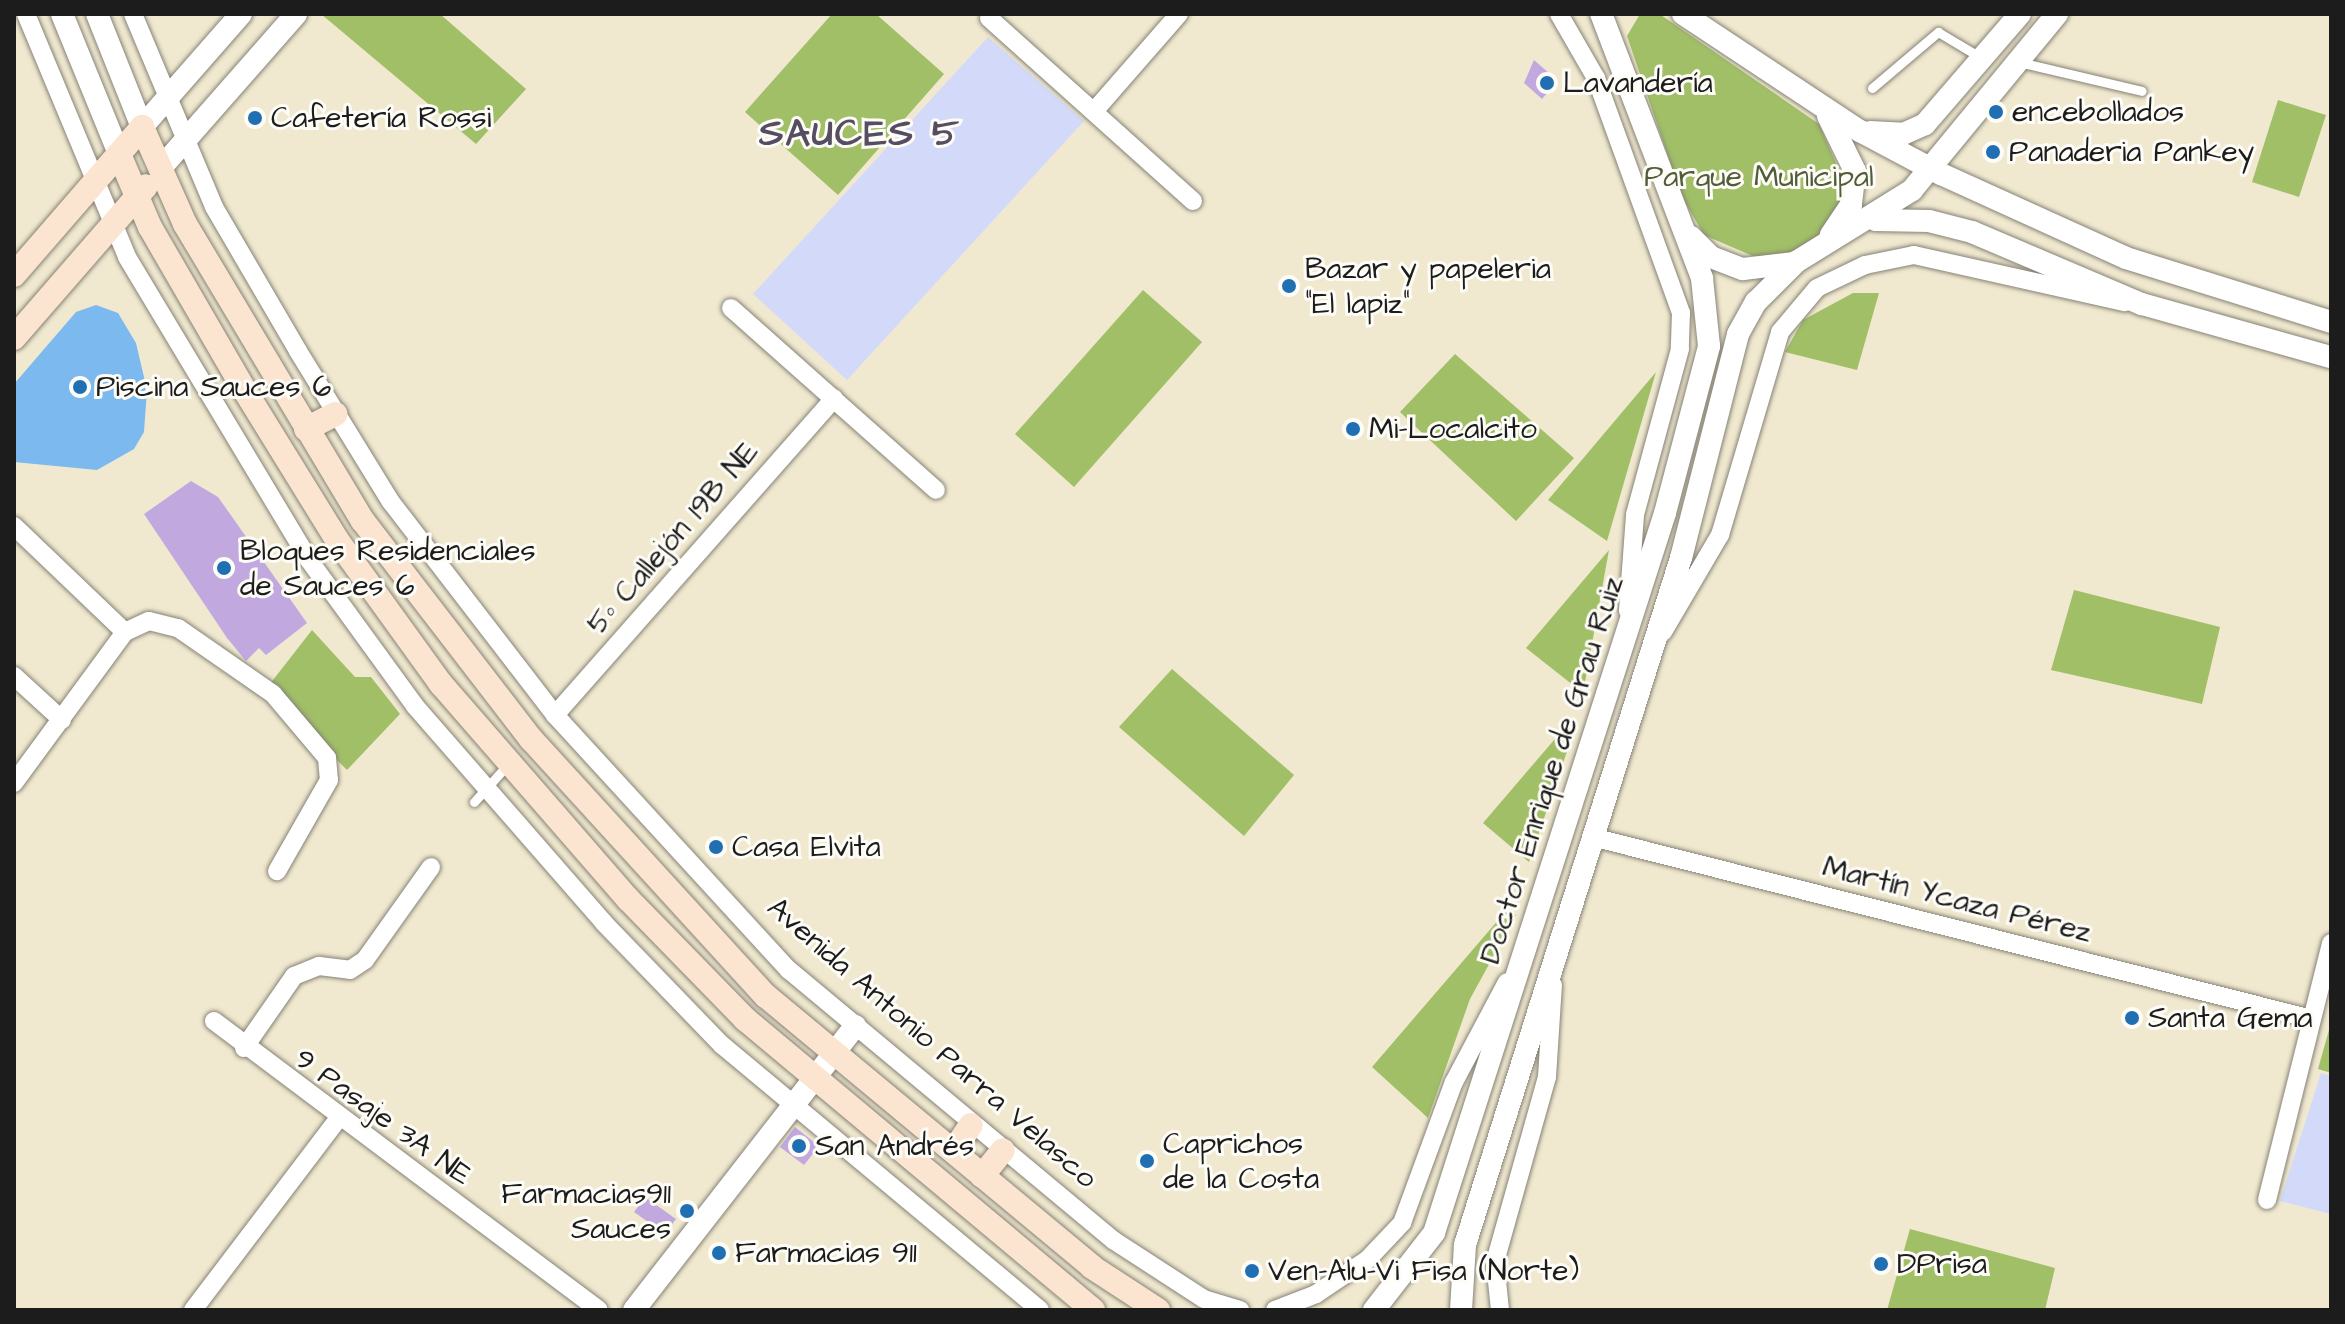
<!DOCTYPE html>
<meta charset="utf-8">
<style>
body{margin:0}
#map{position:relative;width:2345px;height:1324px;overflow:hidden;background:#f0e9d0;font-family:"Architects Daughter",sans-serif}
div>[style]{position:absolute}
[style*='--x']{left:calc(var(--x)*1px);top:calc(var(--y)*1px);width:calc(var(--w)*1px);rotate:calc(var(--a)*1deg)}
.built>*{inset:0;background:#d3d9f9}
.green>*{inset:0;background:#a0bf67}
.water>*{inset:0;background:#7cb9ef}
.building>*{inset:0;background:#c1a9e0}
.roads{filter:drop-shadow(0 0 2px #868276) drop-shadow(0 0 2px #868276)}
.service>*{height:9px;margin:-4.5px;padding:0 4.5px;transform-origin:4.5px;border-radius:4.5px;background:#fff}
.minor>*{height:18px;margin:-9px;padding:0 9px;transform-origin:9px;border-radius:9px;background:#fff}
.tertiary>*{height:22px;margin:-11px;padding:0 11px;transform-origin:11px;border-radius:11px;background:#fff}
.secondary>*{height:24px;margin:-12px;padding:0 12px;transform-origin:12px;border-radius:12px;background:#fce5d0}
.dots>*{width:22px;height:22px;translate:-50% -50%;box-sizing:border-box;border:4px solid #fdfcf7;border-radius:50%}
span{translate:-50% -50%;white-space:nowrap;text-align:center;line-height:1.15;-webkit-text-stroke:6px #fdfcf7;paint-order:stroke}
.poi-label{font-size:30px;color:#1c1c1c}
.left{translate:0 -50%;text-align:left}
.right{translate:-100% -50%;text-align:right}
.park-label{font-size:30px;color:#515d3a}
.street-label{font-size:30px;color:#1c1c1c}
.district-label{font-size:38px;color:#564d61;font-weight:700;letter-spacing:2px}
.frame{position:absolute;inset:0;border:16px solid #1c1c1c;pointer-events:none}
</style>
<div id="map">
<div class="built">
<div style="clip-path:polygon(988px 37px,1084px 121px,847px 380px,753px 294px)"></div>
<div style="clip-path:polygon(2321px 1073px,2331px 1076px,2331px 1214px,2280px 1201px)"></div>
</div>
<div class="green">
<div style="clip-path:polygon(321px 14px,440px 14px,526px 89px,476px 144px)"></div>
<div style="clip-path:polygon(832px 14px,876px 14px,944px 74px,838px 195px,745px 112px)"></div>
<div style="clip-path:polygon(1640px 14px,1661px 15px,1819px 124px,1843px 179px,1839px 205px,1818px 239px,1795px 255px,1755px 257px,1704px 235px,1682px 197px,1627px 36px)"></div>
<div style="clip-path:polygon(2278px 100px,2326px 115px,2299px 197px,2252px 182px)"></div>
<div style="clip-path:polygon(1143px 290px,1202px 342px,1074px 487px,1015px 434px)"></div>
<div style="clip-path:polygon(1853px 293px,1879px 293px,1857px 370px,1785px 352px,1803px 320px)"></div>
<div style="clip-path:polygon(1455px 354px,1574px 458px,1516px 521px,1400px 412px)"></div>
<div style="clip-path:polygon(1656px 372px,1607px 541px,1548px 500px)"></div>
<div style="clip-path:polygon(1609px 550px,1583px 693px,1526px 648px)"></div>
<div style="clip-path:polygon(2074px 590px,2220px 627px,2202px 704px,2051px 670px)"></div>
<div style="clip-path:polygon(312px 630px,355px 677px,371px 677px,400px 714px,347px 770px,266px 689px)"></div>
<div style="clip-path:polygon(1172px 669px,1294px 775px,1244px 836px,1119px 727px)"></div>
<div style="clip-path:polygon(1566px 726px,1574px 731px,1529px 862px,1483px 823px)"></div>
<div style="clip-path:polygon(1506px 911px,1516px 915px,1470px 999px,1428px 1118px,1372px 1067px)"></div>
<div style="clip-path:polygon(2331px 1023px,2331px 1073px,2318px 1069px)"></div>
<div style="clip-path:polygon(1910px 1229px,2055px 1268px,2045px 1310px,1887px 1310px)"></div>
</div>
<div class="water">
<div style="clip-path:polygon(96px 305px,118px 313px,136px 343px,147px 390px,144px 432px,134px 449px,97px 470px,14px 462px,14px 384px,76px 312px)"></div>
</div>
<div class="building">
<div style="clip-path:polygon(1534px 60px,1558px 81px,1542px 99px,1524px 83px)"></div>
<div style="clip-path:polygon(191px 481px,218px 497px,307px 623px,266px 655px,259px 648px,246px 661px,227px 638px,144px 514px)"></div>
<div style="clip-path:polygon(795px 1127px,819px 1146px,804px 1165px,780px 1147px)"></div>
<div style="clip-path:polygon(645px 1197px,676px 1219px,665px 1234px,634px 1212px)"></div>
</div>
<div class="roads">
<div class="service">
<div style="--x:2019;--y:62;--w:126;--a:13.3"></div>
<div style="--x:1872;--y:88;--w:87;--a:-40.3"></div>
<div style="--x:1938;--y:32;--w:49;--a:30.8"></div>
<div style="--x:474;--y:802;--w:52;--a:-48.1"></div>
</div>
<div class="minor">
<div style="--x:26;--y:14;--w:263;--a:67.4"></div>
<div style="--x:127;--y:257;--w:353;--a:59"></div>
<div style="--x:309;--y:560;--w:180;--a:54"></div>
<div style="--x:415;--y:706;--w:288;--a:48.9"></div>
<div style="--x:604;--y:923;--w:170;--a:46"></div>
<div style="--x:722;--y:1045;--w:414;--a:39.8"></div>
<div style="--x:133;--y:14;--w:209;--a:67.2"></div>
<div style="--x:214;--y:207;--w:167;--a:59.7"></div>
<div style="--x:298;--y:351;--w:177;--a:58.4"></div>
<div style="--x:391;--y:502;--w:269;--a:52.4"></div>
<div style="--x:555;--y:715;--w:346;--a:47.5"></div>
<div style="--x:789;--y:970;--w:422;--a:39.8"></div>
<div style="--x:1113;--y:1240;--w:108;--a:33"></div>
<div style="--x:1204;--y:1299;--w:38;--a:17"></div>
<div style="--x:1559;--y:14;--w:74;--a:60"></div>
<div style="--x:1596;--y:78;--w:250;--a:70.1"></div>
<div style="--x:1681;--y:313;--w:36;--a:92"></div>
<div style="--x:1680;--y:349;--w:172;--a:105.2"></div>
<div style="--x:1635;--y:515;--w:96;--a:94.2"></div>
<div style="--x:989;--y:18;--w:274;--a:41.9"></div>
<div style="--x:1096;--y:109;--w:126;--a:-48.9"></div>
<div style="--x:731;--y:308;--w:274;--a:41.6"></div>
<div style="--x:14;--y:526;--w:153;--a:43.7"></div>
<div style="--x:125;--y:632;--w:26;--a:-25"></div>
<div style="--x:149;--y:621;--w:30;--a:14"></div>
<div style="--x:178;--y:628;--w:116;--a:34.8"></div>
<div style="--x:273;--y:694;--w:84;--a:49.8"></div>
<div style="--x:327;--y:758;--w:22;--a:85"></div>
<div style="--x:329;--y:780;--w:105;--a:119.7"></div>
<div style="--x:1663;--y:632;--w:113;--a:-59.6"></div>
<div style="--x:1720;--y:535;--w:212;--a:-73.5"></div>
<div style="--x:1780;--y:332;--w:57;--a:-49.9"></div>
<div style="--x:1817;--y:288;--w:53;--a:-25.6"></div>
<div style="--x:1865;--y:265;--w:50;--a:-11.5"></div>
<div style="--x:1914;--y:255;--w:216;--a:12.6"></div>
<div style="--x:14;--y:676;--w:65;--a:42.5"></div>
<div style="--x:555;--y:715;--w:422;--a:-48.6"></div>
<div style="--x:14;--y:783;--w:187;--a:-53.7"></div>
<div style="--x:1592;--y:837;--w:739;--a:14.19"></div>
<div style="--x:214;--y:1021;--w:481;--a:36.9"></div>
<div style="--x:244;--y:1048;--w:88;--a:-55.2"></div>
<div style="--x:294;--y:976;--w:27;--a:-22"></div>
<div style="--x:319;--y:966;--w:31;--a:7"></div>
<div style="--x:350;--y:970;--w:18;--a:-34"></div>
<div style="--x:365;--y:960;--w:114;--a:-54.6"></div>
<div style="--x:2267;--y:1200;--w:265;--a:-76"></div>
<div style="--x:193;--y:1310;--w:240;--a:-52.8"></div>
<div style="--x:1275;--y:1310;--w:44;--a:-21.3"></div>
<div style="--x:1316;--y:1294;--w:63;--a:-33.9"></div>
<div style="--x:1368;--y:1259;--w:50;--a:-46.6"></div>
<div style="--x:1402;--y:1223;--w:150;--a:-69.8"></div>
<div style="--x:1454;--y:1082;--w:113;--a:-62.1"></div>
<div style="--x:1500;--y:1310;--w:48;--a:-95.9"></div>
<div style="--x:1495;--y:1262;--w:192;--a:-74.3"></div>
<div style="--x:1547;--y:1077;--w:92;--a:-86.3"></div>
</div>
<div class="tertiary">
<div style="--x:62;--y:14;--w:151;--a:67.8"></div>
<div style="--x:97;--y:14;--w:122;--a:68.3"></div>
<div style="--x:142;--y:127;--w:150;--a:-48.8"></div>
<div style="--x:1683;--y:14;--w:212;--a:33.5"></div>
<div style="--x:1860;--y:131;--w:92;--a:28"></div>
<div style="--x:1941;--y:174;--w:203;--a:24.4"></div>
<div style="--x:2126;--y:258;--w:215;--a:17.3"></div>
<div style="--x:1828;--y:116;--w:61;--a:63.9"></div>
<div style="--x:1855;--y:171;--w:34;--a:97"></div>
<div style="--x:1851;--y:205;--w:36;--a:124"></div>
<div style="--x:1870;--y:132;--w:33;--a:3"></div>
<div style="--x:1903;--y:134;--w:24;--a:-24"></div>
<div style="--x:1925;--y:124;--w:145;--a:-49.2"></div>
<div style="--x:160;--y:169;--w:206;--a:-48.7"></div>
<div style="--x:1876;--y:220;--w:53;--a:1.1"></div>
<div style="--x:1929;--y:221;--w:44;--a:14.3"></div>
<div style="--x:1972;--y:232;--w:185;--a:23"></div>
<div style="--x:2142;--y:304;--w:196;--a:15.7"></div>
<div style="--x:1691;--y:237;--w:28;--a:45"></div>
<div style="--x:1711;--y:257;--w:34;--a:21"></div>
<div style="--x:1743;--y:269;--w:50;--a:-6.8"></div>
<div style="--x:634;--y:1310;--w:360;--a:-52.1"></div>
<div style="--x:1374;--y:1310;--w:98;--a:-52.1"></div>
<div style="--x:1434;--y:1233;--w:756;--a:-72.21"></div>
<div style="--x:1665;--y:513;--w:173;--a:-75.2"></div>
<div style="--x:1709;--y:346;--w:68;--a:-95.9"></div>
<div style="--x:1702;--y:278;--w:283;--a:-110.9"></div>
<div style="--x:1461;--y:1310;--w:65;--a:-86.5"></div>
<div style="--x:1465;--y:1245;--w:720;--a:-72.55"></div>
<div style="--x:1681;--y:558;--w:231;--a:-75.7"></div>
<div style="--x:1738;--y:334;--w:37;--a:-61"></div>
<div style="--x:1756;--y:302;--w:57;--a:-45"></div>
<div style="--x:1796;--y:262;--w:137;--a:-31.8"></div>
<div style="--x:1912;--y:190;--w:228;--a:-50.5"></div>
</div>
<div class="secondary">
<div style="--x:119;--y:154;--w:79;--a:67"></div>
<div style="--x:150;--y:227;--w:184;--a:59.9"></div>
<div style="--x:242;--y:386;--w:181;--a:58.3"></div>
<div style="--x:337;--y:540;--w:178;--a:54.2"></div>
<div style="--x:441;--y:684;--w:285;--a:49"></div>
<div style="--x:628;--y:899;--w:168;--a:45.7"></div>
<div style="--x:745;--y:1019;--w:454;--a:39.9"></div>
<div style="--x:14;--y:275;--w:196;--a:-49.1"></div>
<div style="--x:142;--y:127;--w:106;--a:66.1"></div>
<div style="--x:185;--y:224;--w:346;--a:59.1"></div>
<div style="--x:363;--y:521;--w:275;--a:52.4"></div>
<div style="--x:531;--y:739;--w:348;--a:47.6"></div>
<div style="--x:766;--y:996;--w:424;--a:39.7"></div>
<div style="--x:1092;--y:1267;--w:79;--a:33.1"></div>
<div style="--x:14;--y:338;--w:201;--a:-49"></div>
<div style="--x:306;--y:429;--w:33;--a:-27"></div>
<div style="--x:954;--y:1150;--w:30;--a:-56"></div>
<div style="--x:982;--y:1176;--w:33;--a:-51"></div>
</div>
</div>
<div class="dots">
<div style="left:1547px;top:83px;background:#1f6fb2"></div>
<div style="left:1996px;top:112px;background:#1f6fb2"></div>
<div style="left:255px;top:118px;background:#1f6fb2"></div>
<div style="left:1993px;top:152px;background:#1f6fb2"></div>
<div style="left:1289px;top:286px;background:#1f6fb2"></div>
<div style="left:80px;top:387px;background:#1f6fb2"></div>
<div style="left:1353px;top:429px;background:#1f6fb2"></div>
<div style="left:224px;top:568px;background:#1f6fb2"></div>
<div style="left:716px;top:847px;background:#1f6fb2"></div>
<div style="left:2132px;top:1018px;background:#1f6fb2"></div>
<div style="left:799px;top:1146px;background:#1f6fb2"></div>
<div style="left:1147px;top:1161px;background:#1f6fb2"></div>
<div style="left:687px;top:1211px;background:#1f6fb2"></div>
<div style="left:719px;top:1253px;background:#1f6fb2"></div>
<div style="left:1881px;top:1264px;background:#1f6fb2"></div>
<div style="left:1252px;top:1271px;background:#1f6fb2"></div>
</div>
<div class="poi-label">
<span class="left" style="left:1563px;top:83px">Lavandería</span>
<span class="left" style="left:2012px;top:112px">encebollados</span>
<span class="left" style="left:271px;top:118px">Cafetería Rossi</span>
<span class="left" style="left:2009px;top:152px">Panaderia Pankey</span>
<span class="left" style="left:1305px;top:286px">Bazar y papeleria<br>"El lapiz"</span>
<span class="left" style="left:96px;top:387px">Piscina Sauces 6</span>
<span class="left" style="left:1369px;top:429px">Mi-Localcito</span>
<span class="left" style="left:240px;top:568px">Bloques Residenciales<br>de Sauces 6</span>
<span class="left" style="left:732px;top:847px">Casa Elvita</span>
<span class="left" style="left:2148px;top:1018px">Santa Gema</span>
<span class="left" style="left:1163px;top:1161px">Caprichos<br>de la Costa</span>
<span class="left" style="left:815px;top:1146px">San Andrés</span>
<span class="right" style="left:671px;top:1211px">Farmacias911<br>Sauces</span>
<span class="left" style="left:735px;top:1253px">Farmacias 911</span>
<span class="left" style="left:1897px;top:1264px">DPrisa</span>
<span class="left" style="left:1268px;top:1271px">Ven-Alu-Vi Fisa (Norte)</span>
</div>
<div class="park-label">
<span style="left:1759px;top:177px">Parque Municipal</span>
</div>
<div class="street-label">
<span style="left:673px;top:538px;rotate:-49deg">5º Callejón 19B NE</span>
<span style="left:1552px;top:770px;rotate:-72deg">Doctor Enrique de Grau Ruiz</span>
<span style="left:1957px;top:900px;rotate:14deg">Martín Ycaza Pérez</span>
<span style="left:932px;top:1043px;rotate:41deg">Avenida Antonio Parra Velasco</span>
<span style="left:383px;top:1117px;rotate:36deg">9 Pasaje 3A NE</span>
</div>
<div class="district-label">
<span style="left:860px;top:135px">SAUCES 5</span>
</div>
<div class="frame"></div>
</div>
